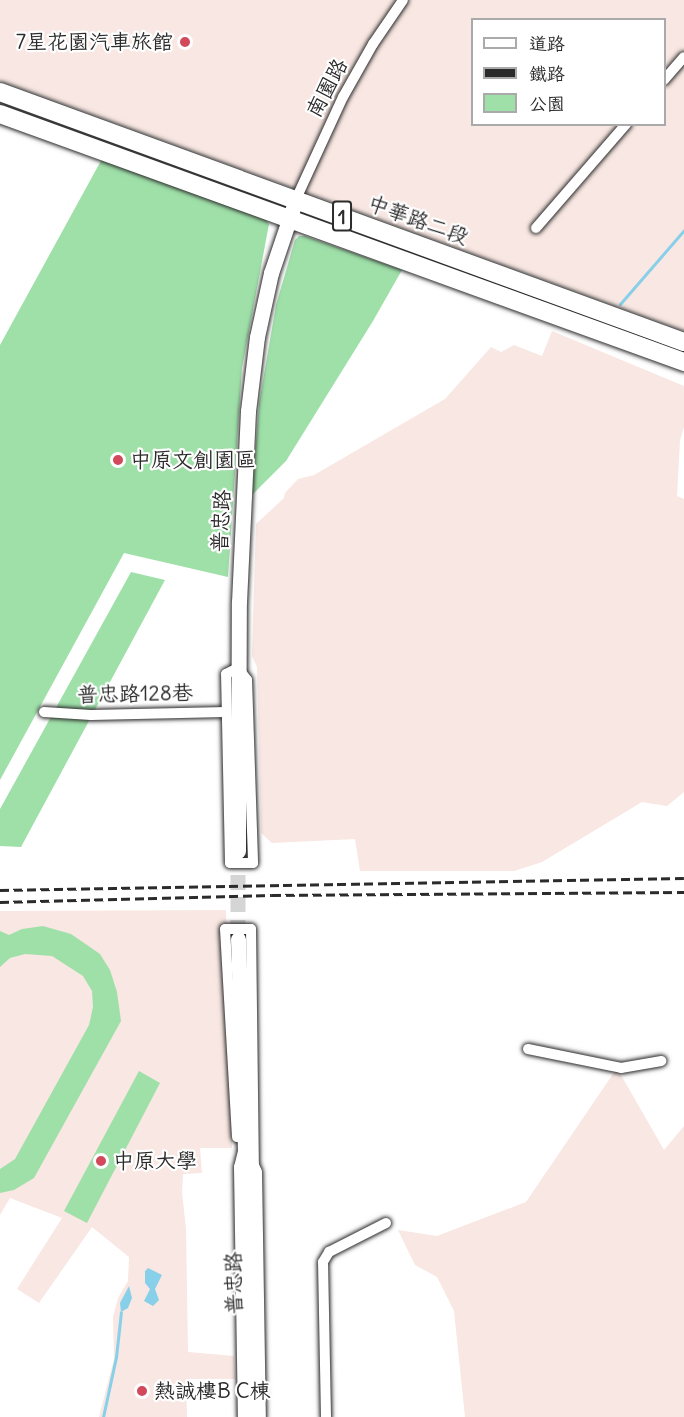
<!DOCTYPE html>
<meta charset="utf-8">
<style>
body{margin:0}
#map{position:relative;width:684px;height:1417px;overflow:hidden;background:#fff;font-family:Delius,"LXGW WenKai TC",sans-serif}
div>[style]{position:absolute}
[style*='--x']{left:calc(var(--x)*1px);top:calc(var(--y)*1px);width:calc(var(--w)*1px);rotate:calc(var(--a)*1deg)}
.built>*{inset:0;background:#f8e7e2}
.green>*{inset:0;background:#9fe0a9}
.water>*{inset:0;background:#88d0e9}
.stream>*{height:3px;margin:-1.5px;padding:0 1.5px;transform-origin:1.5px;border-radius:1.5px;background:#88d0e9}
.secondary-tunnel>*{height:15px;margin-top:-7.5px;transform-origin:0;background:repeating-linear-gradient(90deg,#d5d5d5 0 15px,transparent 0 23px)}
.roads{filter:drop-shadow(0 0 2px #2b2b2b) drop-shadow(0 0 2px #2b2b2b)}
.street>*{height:10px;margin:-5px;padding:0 5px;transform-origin:5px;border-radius:5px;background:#fff}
.secondary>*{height:15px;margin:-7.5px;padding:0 7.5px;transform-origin:7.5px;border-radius:7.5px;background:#fff}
.primary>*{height:18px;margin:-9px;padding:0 9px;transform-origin:9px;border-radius:9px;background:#fff}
.rail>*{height:3px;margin-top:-1.5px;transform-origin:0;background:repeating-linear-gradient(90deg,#2b2b2b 0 9px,transparent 0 13.5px)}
.dots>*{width:16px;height:16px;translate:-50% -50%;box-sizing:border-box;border:3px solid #fff;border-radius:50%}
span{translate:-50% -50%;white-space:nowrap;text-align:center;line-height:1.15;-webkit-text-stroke:4.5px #fff;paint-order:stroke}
.shield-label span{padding:2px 4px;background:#fff;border:2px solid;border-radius:4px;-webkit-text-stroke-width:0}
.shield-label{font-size:20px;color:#2b2b2b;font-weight:700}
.poi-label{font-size:21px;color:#2b2b2b}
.right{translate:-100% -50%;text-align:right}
.left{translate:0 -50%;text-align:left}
.street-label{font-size:21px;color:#2b2b2b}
.legend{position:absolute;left:471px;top:18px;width:195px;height:108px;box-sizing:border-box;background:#fff;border:2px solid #aaa;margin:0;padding:8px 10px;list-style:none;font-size:18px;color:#2b2b2b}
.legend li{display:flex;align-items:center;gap:12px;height:30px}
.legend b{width:30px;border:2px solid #aaa}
</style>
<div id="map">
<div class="built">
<div style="clip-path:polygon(evenodd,0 0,684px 0,684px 331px,0 81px,0 0,472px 20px,664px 20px,664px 124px,472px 124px,472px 20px)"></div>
<div style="clip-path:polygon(552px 331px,684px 386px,684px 427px,680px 440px,677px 496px,684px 499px,684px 792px,667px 806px,642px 802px,542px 862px,514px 871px,360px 871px,355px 839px,272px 843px,261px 833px,257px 667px,252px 656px,256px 524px,284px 498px,285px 493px,298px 479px,314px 475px,445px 399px,491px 347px,501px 352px,514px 345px,542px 356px)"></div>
<div style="clip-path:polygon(226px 910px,232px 1148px,200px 1148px,202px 1173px,183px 1174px,182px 1192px,186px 1229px,188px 1352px,234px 1356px,235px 1379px,186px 1379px,187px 1417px,99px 1417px,114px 1359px,113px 1317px,118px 1298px,128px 1281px,129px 1257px,92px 1227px,39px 1303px,17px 1289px,62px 1218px,10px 1198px,0 1215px,0 911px)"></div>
<div style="clip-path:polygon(617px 1068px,664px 1150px,684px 1126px,684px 1417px,465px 1417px,454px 1311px,437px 1277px,415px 1265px,398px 1230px,437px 1236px,526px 1202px)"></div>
</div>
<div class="green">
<div style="clip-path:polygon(103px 157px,266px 220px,269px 224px,242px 368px,228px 577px,124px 553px,0 780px,0 345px)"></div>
<div style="clip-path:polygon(299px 236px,305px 236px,402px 270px,373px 321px,286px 461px,252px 495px,259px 404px,276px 305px,295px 240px)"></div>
<div style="clip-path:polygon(131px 572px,165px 580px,21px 847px,0 846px,0 809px)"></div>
<div style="clip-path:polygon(43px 926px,71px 934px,100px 954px,110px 970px,117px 992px,121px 1021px,34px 1178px,14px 1190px,0 1193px,0 1169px,15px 1159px,89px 1025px,93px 1007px,92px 991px,83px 976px,52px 956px,25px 954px,10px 958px,0 967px,0 931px,9px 935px,22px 929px)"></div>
<div style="clip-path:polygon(139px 1071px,160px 1083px,87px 1223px,64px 1211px)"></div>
</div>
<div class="water">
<div style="clip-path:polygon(148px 1268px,162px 1275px,155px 1289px,159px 1300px,153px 1306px,144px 1301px,150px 1289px,145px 1283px,145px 1271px)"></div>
<div style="clip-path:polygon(129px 1286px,132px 1298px,128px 1308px,121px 1312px,120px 1303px)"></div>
</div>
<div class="stream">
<div style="--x:620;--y:304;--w:98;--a:-49.1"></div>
<div style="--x:103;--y:1417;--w:61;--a:-77.8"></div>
<div style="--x:116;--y:1357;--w:45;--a:-83.7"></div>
</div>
<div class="secondary-tunnel">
<div style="--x:238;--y:851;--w:88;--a:90"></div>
</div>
<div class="roads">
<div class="street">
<div style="--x:664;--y:80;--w:30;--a:-49"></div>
<div style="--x:296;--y:199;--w:112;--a:-65.3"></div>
<div style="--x:343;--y:97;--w:61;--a:-60.5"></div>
<div style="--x:373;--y:44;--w:53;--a:-55.7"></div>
<div style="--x:536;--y:228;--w:138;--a:-49.1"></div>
<div style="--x:238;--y:668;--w:15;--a:53"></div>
<div style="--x:247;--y:680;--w:183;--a:88.1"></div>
<div style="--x:253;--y:863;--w:23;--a:180"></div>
<div style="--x:230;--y:863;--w:189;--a:-91.2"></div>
<div style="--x:226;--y:674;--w:13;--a:-27"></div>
<div style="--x:44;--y:712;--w:47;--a:3.7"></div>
<div style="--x:91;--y:715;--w:135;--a:-1.3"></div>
<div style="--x:528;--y:1049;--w:95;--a:11.5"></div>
<div style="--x:621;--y:1068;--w:41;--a:-9.9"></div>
<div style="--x:237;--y:1137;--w:208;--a:-93.3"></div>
<div style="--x:225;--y:929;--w:26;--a:0"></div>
<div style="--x:251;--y:929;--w:236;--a:89.3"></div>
<div style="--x:326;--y:1417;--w:155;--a:-91.1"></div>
<div style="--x:323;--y:1262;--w:12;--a:-59"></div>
<div style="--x:329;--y:1252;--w:64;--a:-27"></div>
</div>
<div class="secondary">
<div style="--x:238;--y:851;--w:249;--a:-89.8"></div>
<div style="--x:239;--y:602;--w:191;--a:-87.3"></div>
<div style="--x:248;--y:411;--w:75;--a:-83.1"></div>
<div style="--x:257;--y:337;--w:66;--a:-77.7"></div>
<div style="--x:271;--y:273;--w:78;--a:-71.3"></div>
<div style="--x:238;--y:939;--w:212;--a:88.1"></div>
<div style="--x:245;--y:1151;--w:16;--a:104"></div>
<div style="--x:241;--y:1167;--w:250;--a:89.1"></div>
<div style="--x:245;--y:1151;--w:23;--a:67"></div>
<div style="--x:254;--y:1172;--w:245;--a:89.1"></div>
</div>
<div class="primary">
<div style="--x:0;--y:92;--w:728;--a:20.08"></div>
<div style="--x:0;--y:114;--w:728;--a:19.93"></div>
</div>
</div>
<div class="rail">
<div style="--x:0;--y:890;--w:684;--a:-1.01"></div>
<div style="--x:0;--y:902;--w:272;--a:-1.5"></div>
<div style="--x:272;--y:895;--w:412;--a:-0.4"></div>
</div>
<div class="dots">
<div style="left:185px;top:42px;background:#d1495b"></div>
<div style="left:118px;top:460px;background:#d1495b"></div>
<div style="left:101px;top:1161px;background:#d1495b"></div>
<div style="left:142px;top:1391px;background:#d1495b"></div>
</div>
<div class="shield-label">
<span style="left:342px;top:216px">1</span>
</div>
<div class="poi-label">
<span class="right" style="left:173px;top:42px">7星花園汽車旅館</span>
<span class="left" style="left:130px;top:460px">中原文創園區</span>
<span class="left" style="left:113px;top:1161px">中原大學</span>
<span class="left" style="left:154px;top:1391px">熱誠樓B C棟</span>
</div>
<div class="street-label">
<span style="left:327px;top:88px;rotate:-62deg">南園路</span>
<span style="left:418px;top:220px;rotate:20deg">中華路二段</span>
<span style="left:221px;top:521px;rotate:-87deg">普忠路</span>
<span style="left:135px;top:694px;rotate:-1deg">普忠路128巷</span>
<span style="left:234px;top:1283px;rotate:-91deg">普忠路</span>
</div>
<ul class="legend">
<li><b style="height:8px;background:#fff"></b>道路</li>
<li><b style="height:8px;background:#2b2b2b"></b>鐵路</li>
<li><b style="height:16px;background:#9fe0a9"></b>公園</li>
</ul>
</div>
